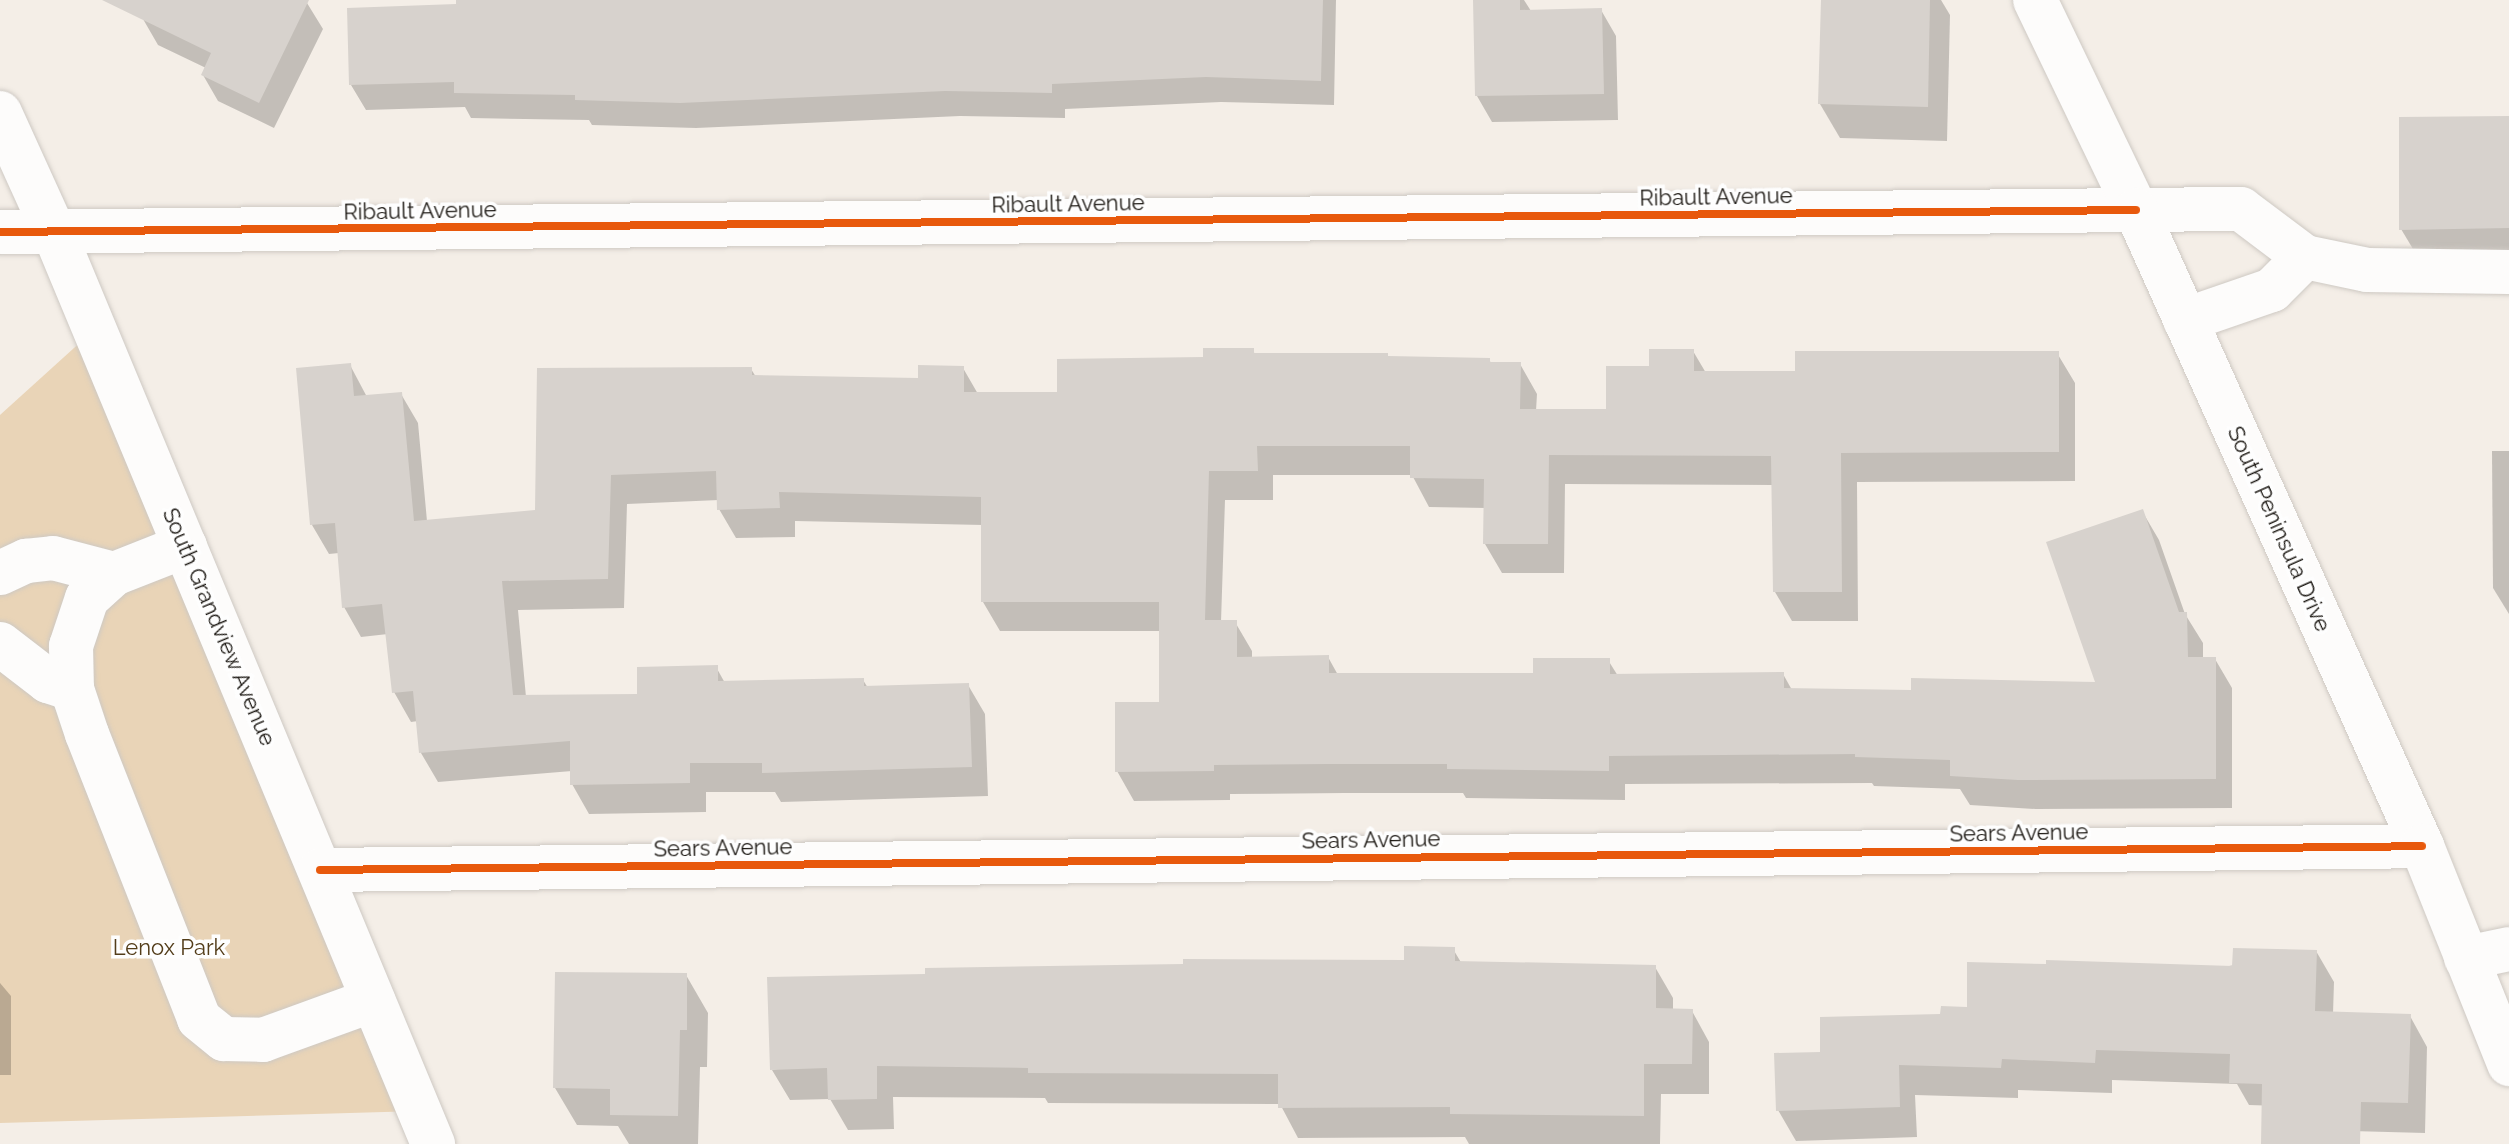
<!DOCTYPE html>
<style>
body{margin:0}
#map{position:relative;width:2509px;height:1144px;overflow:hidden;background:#f4eee7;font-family:Raleway,sans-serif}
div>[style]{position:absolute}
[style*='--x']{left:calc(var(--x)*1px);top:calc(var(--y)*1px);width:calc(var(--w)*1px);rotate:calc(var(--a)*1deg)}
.green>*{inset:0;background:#e9d4b7}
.shadow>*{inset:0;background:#0003}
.building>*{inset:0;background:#d7d2cd}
.roads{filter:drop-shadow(0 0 2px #cec9c3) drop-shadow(0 0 2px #cec9c3)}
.minor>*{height:44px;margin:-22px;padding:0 22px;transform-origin:22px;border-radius:22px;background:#fdfcfb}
.major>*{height:44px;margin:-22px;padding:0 22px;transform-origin:22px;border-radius:22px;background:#fdfcfb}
.cycleway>*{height:8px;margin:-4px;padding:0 4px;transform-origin:4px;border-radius:4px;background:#e8590c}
span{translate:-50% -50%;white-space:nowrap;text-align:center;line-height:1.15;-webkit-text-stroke:7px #fefefe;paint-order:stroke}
.street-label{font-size:22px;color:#1d1914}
.park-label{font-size:22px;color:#533d1a}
</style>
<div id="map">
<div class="green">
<div style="clip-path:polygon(95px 329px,419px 1111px,0 1123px,0 415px)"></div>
</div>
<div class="shadow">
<div style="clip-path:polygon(153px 0,301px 0,307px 3px,323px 29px,274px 128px,218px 101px,203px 75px,206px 68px,158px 45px,143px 19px)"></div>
<div style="clip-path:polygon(458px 0,1336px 0,1334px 105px,1221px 102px,1065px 109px,1065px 118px,960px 116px,696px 128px,592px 125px,589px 120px,471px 118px,465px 107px,366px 110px,351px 85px,458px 6px)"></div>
<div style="clip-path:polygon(1475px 0,1524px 0,1531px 11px,1601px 10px,1616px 36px,1618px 120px,1492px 122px,1477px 96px)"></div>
<div style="clip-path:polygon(1823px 0,1941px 0,1950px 15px,1947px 141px,1840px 138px,1820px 104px)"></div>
<div style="clip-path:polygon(2509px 118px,2509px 273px,2428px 274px,2401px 229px)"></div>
<div style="clip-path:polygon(1252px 350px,1256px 355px,1489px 360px,1492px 364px,1520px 364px,1537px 394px,1536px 411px,1608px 411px,1651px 368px,1693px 351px,1706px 373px,1797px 373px,2057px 353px,2075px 383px,2075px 481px,1857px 482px,1858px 621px,1792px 621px,1775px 592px,1774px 485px,1565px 484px,1564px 573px,1502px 573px,1485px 544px,1486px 508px,1429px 507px,1412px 475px,1273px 475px,1273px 500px,1225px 500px,1221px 622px,1235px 622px,1252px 651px,1252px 659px,1328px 657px,1338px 675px,1535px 675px,1608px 660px,1618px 676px,1783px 674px,1792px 690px,1913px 692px,2098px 684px,2142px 511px,2159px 540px,2185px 614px,2203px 643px,2203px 659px,2215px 659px,2232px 688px,2232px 808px,2036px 809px,1970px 805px,1960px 789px,1874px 786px,1872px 783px,1625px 784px,1625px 800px,1466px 798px,1463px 793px,1345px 793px,1230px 794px,1230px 800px,1134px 801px,1117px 771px,1161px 704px,1161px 631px,1000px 631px,983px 602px,983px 525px,795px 521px,795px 537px,736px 538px,719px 509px,719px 500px,627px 504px,624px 608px,518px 610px,526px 697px,639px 696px,716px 667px,725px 683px,863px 680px,868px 688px,968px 685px,985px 714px,988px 796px,781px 802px,775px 792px,706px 792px,706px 812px,589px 814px,572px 784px,572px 771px,438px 782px,421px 753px,418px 721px,411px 722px,394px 692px,388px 634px,361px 637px,344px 607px,339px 553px,329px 554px,312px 525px,350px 365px,367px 397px,401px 394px,418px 423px,427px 521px,537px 512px,751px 369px,756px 377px,920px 380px,963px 368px,978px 394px,1059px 394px)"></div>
<div style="clip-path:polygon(2492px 451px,2509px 451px,2509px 614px,2493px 588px)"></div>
<div style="clip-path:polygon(1453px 949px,1462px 964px,1655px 967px,1673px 998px,1673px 1011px,1692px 1011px,1709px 1042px,1709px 1094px,1661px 1094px,1660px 1144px,1469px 1144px,1465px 1137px,1298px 1138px,1280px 1104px,1048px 1103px,1045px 1098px,893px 1097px,894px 1129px,848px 1130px,830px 1099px,790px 1100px,772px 1070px,1406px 962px)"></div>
<div style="clip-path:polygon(2316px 951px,2334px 982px,2333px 1014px,2410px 1016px,2427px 1047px,2425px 1133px,2351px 1131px,2338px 1108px,2249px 1105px,2237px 1084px,2112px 1080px,2112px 1093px,2018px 1090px,2018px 1098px,1915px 1095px,1917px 1137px,1796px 1141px,1778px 1110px,1822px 1054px,1942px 1016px)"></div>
<div style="clip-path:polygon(686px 975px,708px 1013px,707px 1067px,700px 1067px,698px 1144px,629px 1144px,618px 1126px,577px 1125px,555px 1088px)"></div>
<div style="clip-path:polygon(0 983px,11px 996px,11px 1075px,0 1075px)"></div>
</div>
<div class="building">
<div style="clip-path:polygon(102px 0,309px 0,259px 103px,201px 75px,211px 53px)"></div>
<div style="clip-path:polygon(456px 0,1323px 0,1321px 81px,1206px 77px,1052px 84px,1052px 93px,945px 91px,680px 103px,575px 100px,575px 95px,454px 93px,454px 82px,349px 85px,347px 8px,456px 4px)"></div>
<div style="clip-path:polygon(1473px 0,1520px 0,1520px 10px,1602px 8px,1604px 94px,1475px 96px)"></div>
<div style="clip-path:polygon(1821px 0,1930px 0,1928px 107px,1818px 104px)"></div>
<div style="clip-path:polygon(2509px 116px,2509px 228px,2399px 230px,2399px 117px)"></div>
<div style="clip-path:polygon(1203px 348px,1254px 348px,1254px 353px,1388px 353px,1388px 356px,1490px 358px,1490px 362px,1521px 362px,1520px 409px,1606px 409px,1606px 366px,1649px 366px,1649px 349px,1694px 349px,1694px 371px,1795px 371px,1795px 351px,2059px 351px,2059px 452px,1841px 453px,1842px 592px,1773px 592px,1771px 456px,1549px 455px,1548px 544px,1483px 544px,1484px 479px,1410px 478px,1410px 446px,1257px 446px,1258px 471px,1209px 471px,1205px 620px,1237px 620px,1237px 657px,1329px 655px,1329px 673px,1533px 673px,1533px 658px,1610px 658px,1610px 674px,1784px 672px,1784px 688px,1911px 690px,1911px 678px,2095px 682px,2046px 542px,2143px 509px,2179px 612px,2187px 612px,2188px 657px,2216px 657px,2216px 779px,2018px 780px,1950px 776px,1950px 760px,1855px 757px,1855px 754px,1609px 756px,1609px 771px,1447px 769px,1447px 764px,1327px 764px,1214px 765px,1214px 771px,1115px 772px,1115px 702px,1159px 702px,1159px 602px,981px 602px,981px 497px,779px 492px,780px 508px,717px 510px,716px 471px,611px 475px,608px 579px,502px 581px,513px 695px,637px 694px,637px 667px,718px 665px,718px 681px,864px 678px,864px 686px,969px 683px,972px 767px,762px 773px,762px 763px,690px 763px,690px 783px,570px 785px,570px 741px,419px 753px,413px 691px,392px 693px,382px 604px,342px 608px,335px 523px,310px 525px,296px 368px,351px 363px,354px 396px,402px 392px,414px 521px,535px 510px,537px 368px,752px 367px,752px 375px,918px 378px,918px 365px,964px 366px,964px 392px,1057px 392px,1057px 359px,1203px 357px)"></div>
<div style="clip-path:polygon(1404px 946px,1455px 947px,1455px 961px,1656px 965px,1656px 1008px,1693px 1009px,1692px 1064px,1644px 1064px,1644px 1116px,1450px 1114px,1450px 1107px,1278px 1108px,1278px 1074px,1028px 1073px,1028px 1068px,877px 1066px,877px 1099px,828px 1100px,827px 1068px,770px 1070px,767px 977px,925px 974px,925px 968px,1183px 964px,1183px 959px,1404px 960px)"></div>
<div style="clip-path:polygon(2233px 948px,2317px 950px,2315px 1011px,2411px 1014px,2408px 1103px,2361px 1102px,2360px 1144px,2261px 1144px,2262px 1084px,2229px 1083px,2230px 1054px,2096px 1050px,2095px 1063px,2002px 1059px,2001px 1068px,1899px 1065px,1900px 1107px,1776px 1111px,1774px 1053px,1820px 1052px,1820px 1017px,1940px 1014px,1941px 1006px,1967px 1007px,1967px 962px,2046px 964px,2046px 960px,2232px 966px)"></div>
<div style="clip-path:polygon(555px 972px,687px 973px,687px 1030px,680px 1030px,678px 1116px,610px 1115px,610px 1089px,553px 1088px)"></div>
</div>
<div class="roads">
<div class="minor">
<div style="--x:0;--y:113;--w:131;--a:65.6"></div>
<div style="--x:54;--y:232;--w:988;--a:67.43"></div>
<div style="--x:0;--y:232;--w:2241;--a:-0.59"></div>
<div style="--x:2241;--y:209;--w:80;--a:36.9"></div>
<div style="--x:2305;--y:257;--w:63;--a:11.8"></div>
<div style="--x:2367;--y:270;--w:142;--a:0.8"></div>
<div style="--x:2185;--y:320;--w:92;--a:-19"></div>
<div style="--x:2272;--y:290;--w:47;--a:-45"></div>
<div style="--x:185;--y:546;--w:76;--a:158.5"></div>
<div style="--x:114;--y:574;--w:36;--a:138"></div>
<div style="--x:87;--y:598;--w:51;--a:108.4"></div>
<div style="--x:71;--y:646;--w:43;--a:88.7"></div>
<div style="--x:72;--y:689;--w:47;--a:71.6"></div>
<div style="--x:87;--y:734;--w:306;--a:68.5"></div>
<div style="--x:199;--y:1019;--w:32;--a:39"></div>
<div style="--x:224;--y:1039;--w:39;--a:1"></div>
<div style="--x:263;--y:1040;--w:117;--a:-20"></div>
<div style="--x:0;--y:573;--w:29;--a:-25"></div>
<div style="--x:26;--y:561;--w:27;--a:-6"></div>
<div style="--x:53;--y:558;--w:63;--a:14.7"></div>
<div style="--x:0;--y:644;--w:61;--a:37.6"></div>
<div style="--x:48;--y:681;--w:25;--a:18"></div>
<div style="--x:320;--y:870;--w:2102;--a:-0.65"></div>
<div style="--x:2466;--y:958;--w:44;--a:-11.8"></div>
</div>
<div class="major">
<div style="--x:2035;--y:0;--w:233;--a:64.3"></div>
<div style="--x:2136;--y:210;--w:697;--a:65.79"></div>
<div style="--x:2422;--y:846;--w:235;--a:68.2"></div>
</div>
</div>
<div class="cycleway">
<div style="--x:0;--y:232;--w:2136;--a:-0.59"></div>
<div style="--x:320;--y:870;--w:2102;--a:-0.65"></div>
</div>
<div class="street-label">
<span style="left:1716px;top:197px;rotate:-1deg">Ribault Avenue</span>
<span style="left:1068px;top:204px;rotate:-1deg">Ribault Avenue</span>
<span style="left:420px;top:211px;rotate:-1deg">Ribault Avenue</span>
<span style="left:2279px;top:529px;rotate:66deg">South Peninsula Drive</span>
<span style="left:219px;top:627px;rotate:67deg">South Grandview Avenue</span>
<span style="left:2019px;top:833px;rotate:-1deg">Sears Avenue</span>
<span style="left:1371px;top:840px;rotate:-1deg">Sears Avenue</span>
<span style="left:723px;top:848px;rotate:-1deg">Sears Avenue</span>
</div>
<div class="park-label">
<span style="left:169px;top:948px">Lenox Park</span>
</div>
</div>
